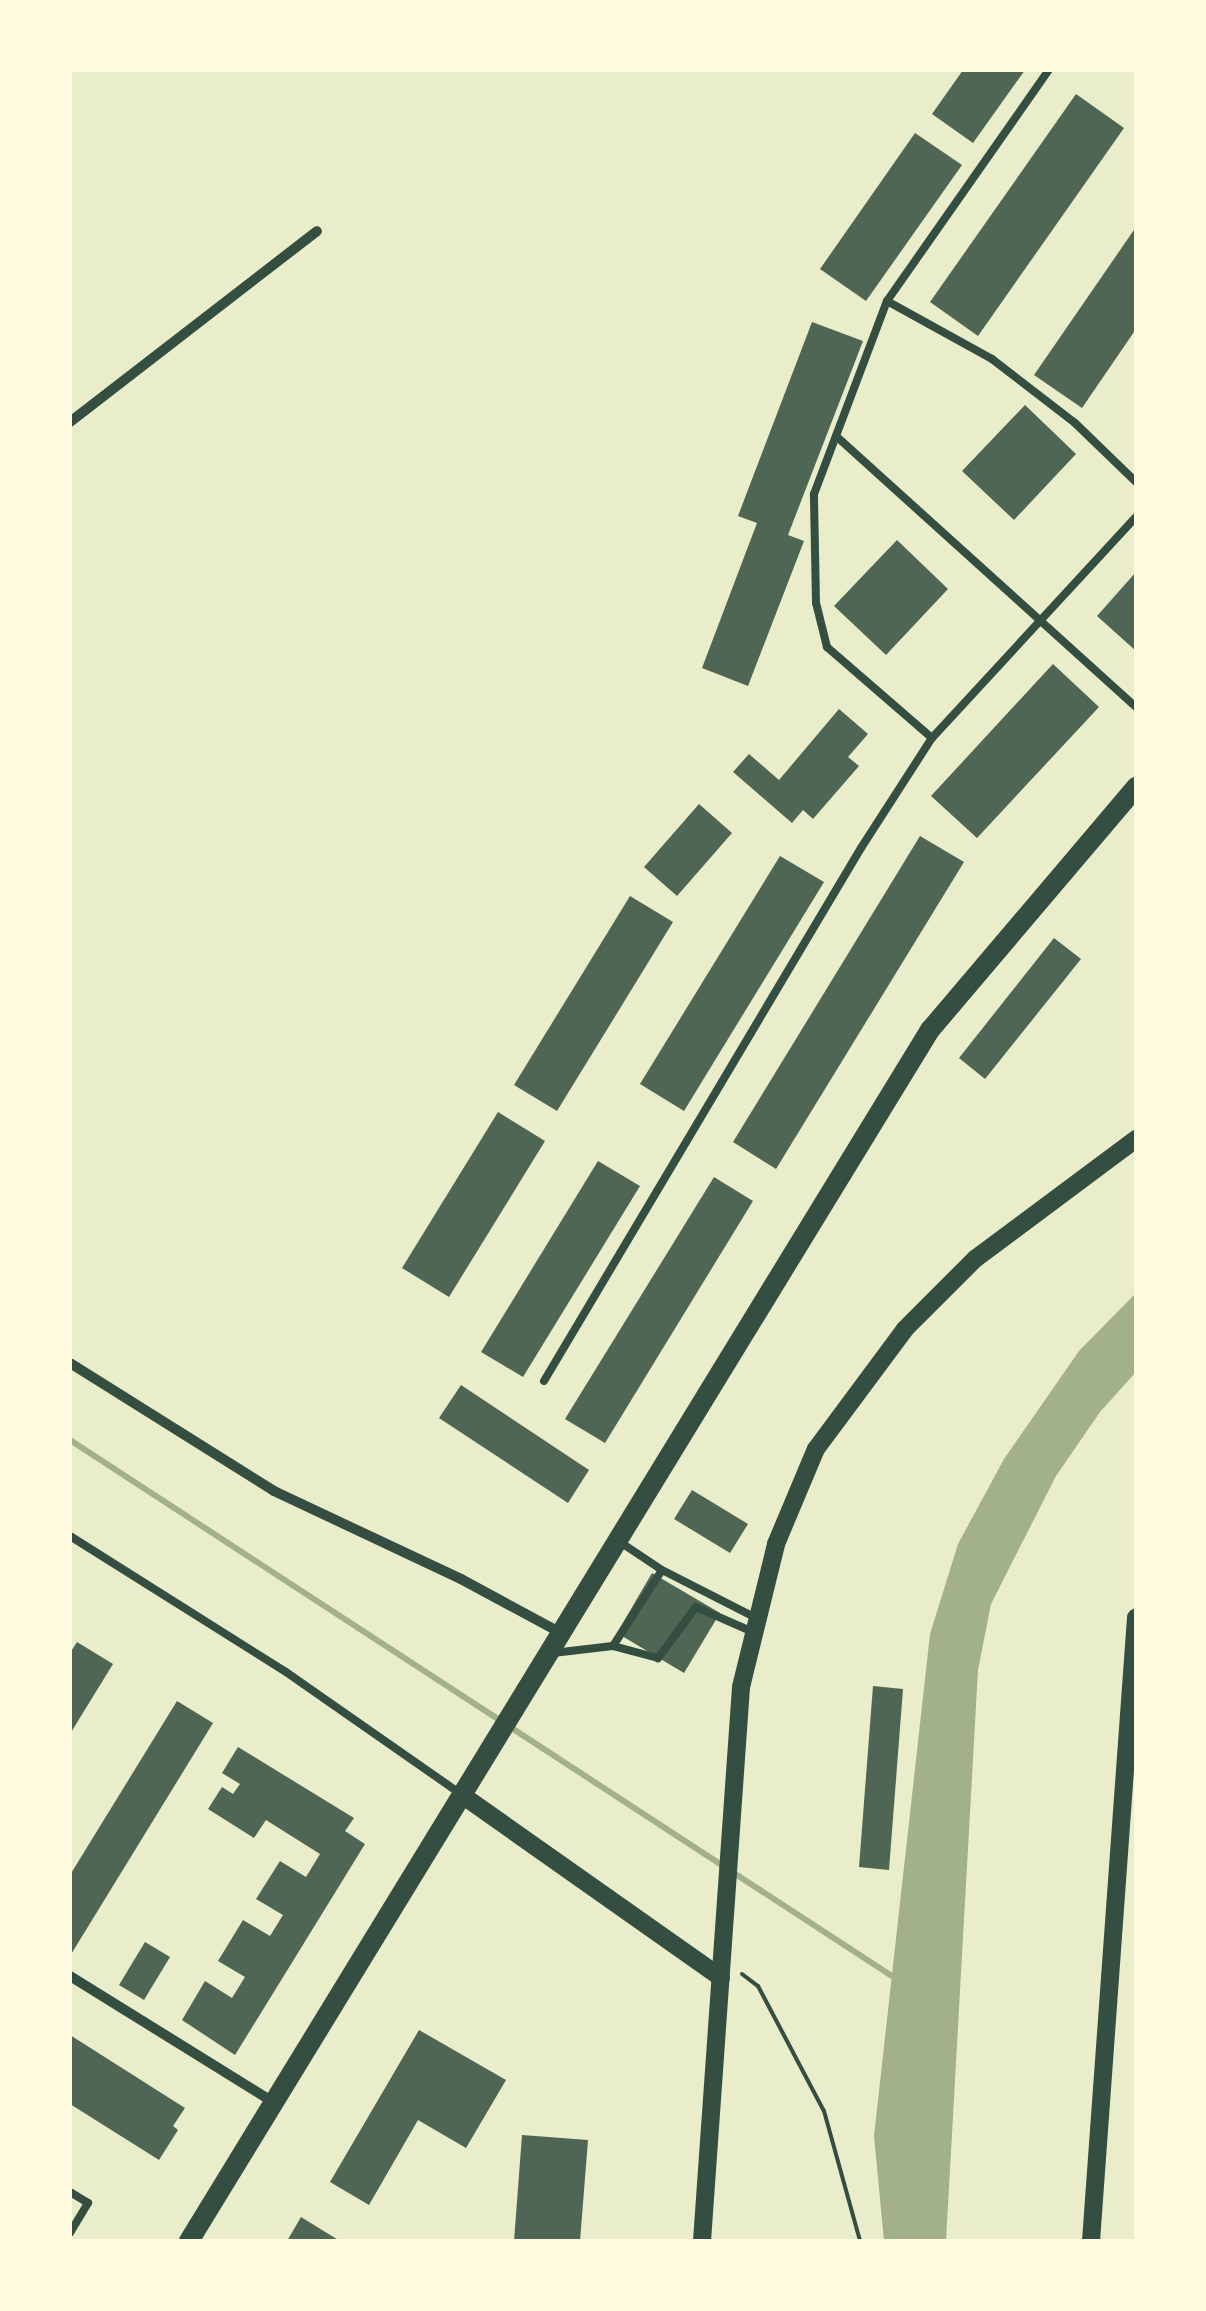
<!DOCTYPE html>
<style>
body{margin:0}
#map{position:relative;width:1206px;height:2311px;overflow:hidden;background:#e9edc9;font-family:"Nunito Sans",sans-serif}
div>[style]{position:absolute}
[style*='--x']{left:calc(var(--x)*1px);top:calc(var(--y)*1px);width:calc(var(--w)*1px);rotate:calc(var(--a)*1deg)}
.water>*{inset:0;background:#a3b18a}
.stream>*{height:6px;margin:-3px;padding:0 3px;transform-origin:3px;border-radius:3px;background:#a3b18a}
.building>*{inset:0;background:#4f6655}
.path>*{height:4px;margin:-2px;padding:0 2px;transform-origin:2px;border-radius:2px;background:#344e41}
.service>*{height:8px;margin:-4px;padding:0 4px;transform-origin:4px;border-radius:4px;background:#344e41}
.minor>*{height:10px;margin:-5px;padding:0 5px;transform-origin:5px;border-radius:5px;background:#344e41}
.tertiary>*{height:18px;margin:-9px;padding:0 9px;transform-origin:9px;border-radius:9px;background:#344e41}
.secondary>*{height:20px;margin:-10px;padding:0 10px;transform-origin:10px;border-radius:10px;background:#344e41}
span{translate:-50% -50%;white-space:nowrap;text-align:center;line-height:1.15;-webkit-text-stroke:9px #fefae0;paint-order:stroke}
.frame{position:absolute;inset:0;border:72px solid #fefae0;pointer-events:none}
</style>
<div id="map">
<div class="water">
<div style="clip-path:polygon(1136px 1293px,1136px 1372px,1100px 1412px,1056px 1476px,991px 1604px,978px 1670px,946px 2241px,884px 2241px,874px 2136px,930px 1634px,958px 1544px,1004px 1459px,1079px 1351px)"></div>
</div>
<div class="stream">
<div style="--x:70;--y:1440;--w:989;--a:33.11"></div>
</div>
<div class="building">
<div style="clip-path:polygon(963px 70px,1025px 70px,973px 143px,932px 114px)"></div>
<div style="clip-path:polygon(1076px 94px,1124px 128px,978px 336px,930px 302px)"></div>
<div style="clip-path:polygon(915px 133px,962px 165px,866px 301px,820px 269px)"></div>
<div style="clip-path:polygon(1136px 227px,1136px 329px,1082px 408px,1034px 375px)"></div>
<div style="clip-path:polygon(812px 322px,863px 341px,788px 535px,804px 541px,748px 686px,702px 668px,757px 523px,738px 516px)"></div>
<div style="clip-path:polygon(1025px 405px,1076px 454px,1014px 520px,962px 471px)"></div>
<div style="clip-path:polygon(897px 540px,948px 589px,886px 655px,834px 606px)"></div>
<div style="clip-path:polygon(1136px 572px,1136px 651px,1097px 616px)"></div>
<div style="clip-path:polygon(1053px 664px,1099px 707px,977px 838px,931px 796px)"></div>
<div style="clip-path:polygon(839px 709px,868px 734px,848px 757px,859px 766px,813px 819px,803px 810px,792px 823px,733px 772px,749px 754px,779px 780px)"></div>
<div style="clip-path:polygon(699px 804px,732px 833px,677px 896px,644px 867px)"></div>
<div style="clip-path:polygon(920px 836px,964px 862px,776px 1169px,733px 1142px)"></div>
<div style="clip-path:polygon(780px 856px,824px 882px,684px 1111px,640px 1084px)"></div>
<div style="clip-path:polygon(630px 896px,673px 922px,557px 1111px,514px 1085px)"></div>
<div style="clip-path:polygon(1054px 938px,1081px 959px,985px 1079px,959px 1058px)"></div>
<div style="clip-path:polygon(498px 1112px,545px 1141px,449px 1297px,402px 1268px)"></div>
<div style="clip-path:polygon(598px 1161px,640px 1186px,523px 1377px,481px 1352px)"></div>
<div style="clip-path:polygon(714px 1177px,753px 1201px,605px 1443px,565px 1419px)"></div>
<div style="clip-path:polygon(461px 1385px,589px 1470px,568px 1503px,439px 1418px)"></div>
<div style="clip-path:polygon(692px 1490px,748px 1524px,730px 1553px,674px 1519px)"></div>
<div style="clip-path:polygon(652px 1573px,720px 1613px,684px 1673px,617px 1633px)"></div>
<div style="clip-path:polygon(77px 1642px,113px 1664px,70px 1734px,70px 1653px)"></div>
<div style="clip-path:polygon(873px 1686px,903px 1689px,889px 1870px,859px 1867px)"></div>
<div style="clip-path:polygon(177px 1701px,213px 1723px,70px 1956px,70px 1875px)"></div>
<div style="clip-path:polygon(238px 1747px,354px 1818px,345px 1831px,365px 1844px,235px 2055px,182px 2020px,205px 1981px,232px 1998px,245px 1977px,218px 1961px,243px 1920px,270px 1936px,283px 1915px,256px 1899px,280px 1861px,306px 1877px,320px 1854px,266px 1820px,254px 1838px,208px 1809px,222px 1787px,233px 1794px,240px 1784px,222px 1773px)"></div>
<div style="clip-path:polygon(145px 1942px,170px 1957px,144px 2000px,119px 1985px)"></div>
<div style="clip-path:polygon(419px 2030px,506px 2080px,466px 2148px,418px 2120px,369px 2205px,330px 2182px)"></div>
<div style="clip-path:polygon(70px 2035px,185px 2108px,173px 2126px,178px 2130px,159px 2160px,70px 2104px)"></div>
<div style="clip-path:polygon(522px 2135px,588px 2140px,580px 2241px,514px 2241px)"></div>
<div style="clip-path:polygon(301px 2217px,340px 2241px,287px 2241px)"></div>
</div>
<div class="path">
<div style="--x:742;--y:1974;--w:20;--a:37"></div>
<div style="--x:758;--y:1986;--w:141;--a:62.2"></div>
<div style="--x:824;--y:2111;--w:135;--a:74.5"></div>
</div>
<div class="service">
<div style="--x:887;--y:301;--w:120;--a:28.9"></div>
<div style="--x:992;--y:359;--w:105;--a:37.6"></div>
<div style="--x:1075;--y:423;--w:85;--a:44"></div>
<div style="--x:836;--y:436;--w:404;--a:42.1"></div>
<div style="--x:932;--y:738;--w:139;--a:-139.1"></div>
<div style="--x:827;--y:647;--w:45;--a:-104"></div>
<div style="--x:816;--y:603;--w:109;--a:-91.1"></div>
<div style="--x:814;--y:494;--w:206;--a:-69.3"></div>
<div style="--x:887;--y:301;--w:282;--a:-55"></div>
<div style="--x:544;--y:1381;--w:620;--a:-59.26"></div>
<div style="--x:861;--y:848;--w:131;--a:-57.2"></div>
<div style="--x:932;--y:738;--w:301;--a:-47.3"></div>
<div style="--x:70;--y:1536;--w:255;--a:32.2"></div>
<div style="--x:286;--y:1672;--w:215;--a:34.9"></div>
<div style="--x:620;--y:1542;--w:50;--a:33.7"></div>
<div style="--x:753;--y:1632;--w:62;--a:-156.3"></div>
<div style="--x:696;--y:1607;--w:64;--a:126.7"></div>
<div style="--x:658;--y:1658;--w:47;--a:-165.1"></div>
<div style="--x:613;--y:1646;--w:90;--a:-57.2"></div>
<div style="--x:662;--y:1570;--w:108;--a:27"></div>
<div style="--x:553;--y:1653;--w:60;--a:-6.7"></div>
<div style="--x:70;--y:2192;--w:21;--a:31"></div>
<div style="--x:88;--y:2203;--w:35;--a:121"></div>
</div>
<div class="minor">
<div style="--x:70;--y:422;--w:312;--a:-37.7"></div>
<div style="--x:70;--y:1363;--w:241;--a:32.1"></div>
<div style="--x:274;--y:1491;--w:207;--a:25.2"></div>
<div style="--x:461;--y:1579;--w:114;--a:28.4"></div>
<div style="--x:70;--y:1976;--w:239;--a:31.8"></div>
</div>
<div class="tertiary">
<div style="--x:462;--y:1795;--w:317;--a:35.2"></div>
<div style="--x:702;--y:2241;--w:555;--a:-85.97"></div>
<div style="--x:741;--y:1687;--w:147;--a:-76.2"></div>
<div style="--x:776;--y:1544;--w:103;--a:-67.2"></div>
<div style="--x:816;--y:1449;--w:149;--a:-53.4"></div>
<div style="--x:905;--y:1329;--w:99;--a:-45"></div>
<div style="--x:975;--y:1259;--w:201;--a:-36.7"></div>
<div style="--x:1091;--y:2241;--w:625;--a:-85.87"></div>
</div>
<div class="secondary">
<div style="--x:189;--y:2241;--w:1420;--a:-58.54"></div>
<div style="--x:930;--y:1030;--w:319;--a:-49.7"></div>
</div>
<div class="frame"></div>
</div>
